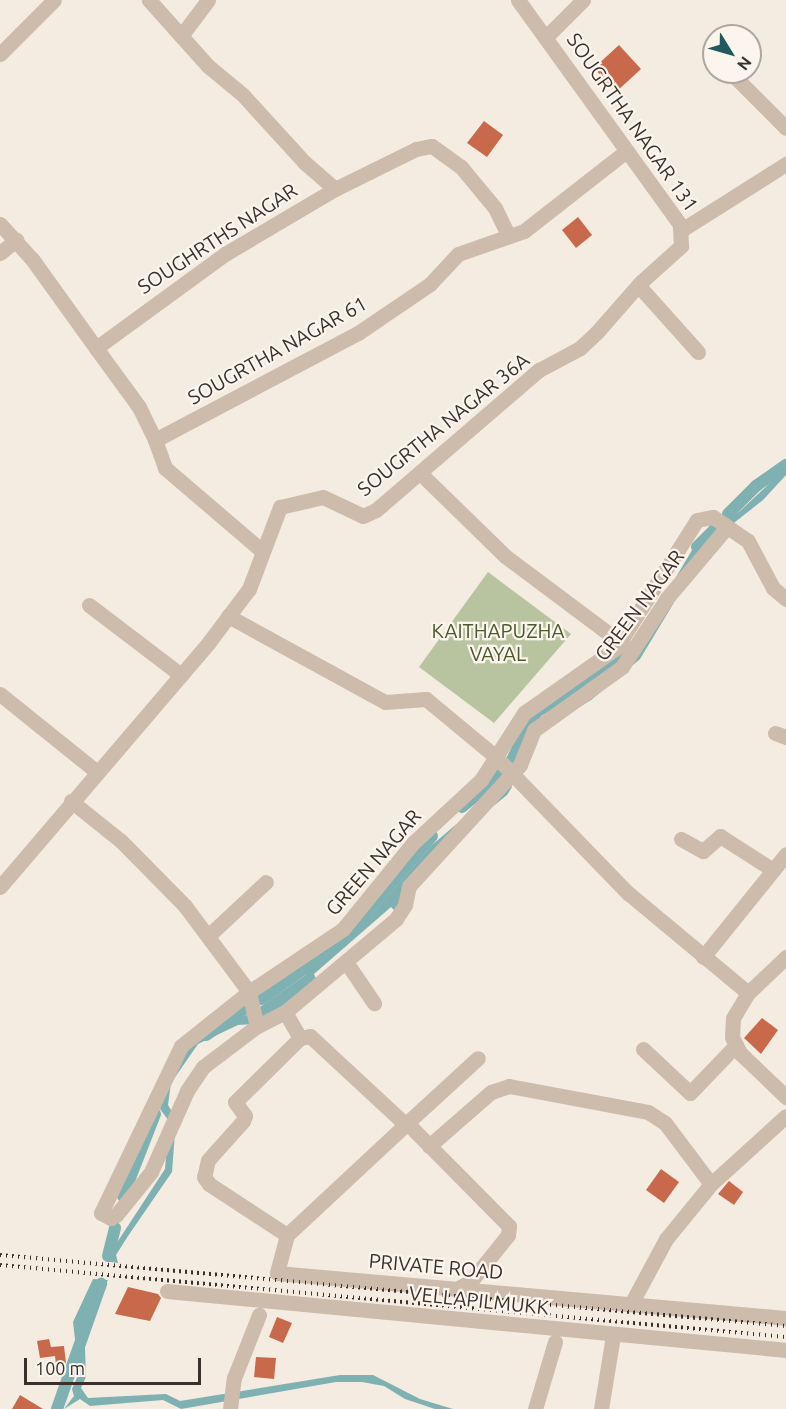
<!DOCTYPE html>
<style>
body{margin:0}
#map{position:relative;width:786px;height:1409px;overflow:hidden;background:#f4ebe1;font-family:Ubuntu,sans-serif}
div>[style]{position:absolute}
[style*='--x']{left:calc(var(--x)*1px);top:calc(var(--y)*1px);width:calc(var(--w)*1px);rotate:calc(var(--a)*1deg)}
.green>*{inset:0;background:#b8c4a0}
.water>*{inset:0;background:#7fb0b2}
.canal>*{height:12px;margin:-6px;padding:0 6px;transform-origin:6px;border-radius:6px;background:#7fb0b2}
.building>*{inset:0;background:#c8694b}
.minor>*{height:15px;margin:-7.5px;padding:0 7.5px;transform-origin:7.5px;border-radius:7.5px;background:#cdbbac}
.rail>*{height:4px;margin-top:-2px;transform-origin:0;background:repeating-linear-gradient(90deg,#3b302b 0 1.5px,transparent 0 6px)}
span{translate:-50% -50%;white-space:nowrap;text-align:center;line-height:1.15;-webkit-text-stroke:4.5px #fbf5ee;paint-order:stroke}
.street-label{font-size:20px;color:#3b302b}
.park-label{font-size:20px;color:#4a5a2e}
.north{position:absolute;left:702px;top:24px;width:60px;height:60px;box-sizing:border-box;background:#fbf5ee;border:2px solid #aea6a0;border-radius:50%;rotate:127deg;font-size:16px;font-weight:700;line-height:24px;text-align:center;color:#3b302b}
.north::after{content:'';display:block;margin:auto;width:21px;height:27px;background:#1f5a5e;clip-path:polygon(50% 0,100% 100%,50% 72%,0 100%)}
.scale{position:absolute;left:24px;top:1358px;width:177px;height:27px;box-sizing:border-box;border:3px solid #3b302b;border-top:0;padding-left:8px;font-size:18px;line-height:21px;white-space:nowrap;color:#3b302b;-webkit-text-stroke:4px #fbf5ee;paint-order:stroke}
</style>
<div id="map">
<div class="green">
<div style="clip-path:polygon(488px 572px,571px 634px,494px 723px,419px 667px)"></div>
</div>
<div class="water">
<div style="clip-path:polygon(786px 468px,786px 475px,763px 500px,711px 541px,640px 659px,591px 700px,541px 731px,506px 773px,530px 725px,624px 665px,695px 545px,740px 511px)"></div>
<div style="clip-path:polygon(507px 781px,512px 787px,507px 795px,466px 828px,395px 911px,391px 907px,314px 974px,317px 981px,259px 1022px,257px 1009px,304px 976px,370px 917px,432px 845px)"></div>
<div style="clip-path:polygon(252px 1013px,254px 1024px,238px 1025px,198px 1044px,171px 1083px,168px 1105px,176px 1119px,172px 1172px,128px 1236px,116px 1255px,118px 1263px,105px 1261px,165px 1169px,169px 1121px,160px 1109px,169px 1075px,200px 1033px)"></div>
<div style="clip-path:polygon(93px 1279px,108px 1280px,84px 1319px,86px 1377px,81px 1388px,88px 1398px,166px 1394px,180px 1401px,340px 1375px,373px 1375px,420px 1399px,453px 1409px,435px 1409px,405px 1399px,384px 1386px,362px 1382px,336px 1382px,181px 1409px,163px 1400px,90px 1406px,80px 1399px,64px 1409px,74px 1396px,72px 1389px,79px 1373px,73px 1322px)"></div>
</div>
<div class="canal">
<div style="--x:728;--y:514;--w:40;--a:-45"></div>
<div style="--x:756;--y:486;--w:37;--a:-35"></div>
<div style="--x:697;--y:547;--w:28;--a:-45"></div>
<div style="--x:512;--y:760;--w:54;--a:-63.4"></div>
<div style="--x:536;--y:712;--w:79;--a:-29.5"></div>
<div style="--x:605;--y:673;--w:34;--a:-47"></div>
<div style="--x:462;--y:807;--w:50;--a:-40.1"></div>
<div style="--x:261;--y:999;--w:97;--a:-35.3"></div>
<div style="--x:340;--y:943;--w:141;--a:-49.3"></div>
<div style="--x:206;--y:1035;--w:50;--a:-34.3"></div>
<div style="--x:123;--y:1196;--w:88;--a:-68.7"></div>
<div style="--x:108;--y:1256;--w:29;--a:-76"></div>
<div style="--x:57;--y:1409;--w:133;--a:-70.6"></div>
</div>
<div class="building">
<div style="clip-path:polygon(619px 45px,641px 69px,616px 92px,594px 68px)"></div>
<div style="clip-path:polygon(484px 121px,503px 135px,487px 157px,467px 143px)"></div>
<div style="clip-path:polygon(578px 217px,592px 235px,576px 248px,562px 230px)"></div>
<div style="clip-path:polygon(762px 1018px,778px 1030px,761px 1054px,744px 1038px)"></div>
<div style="clip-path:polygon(661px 1169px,679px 1182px,664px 1203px,646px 1190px)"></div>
<div style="clip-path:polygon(729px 1181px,743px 1192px,734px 1205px,718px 1194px)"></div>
<div style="clip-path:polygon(128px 1287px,158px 1294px,161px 1298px,150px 1321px,115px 1314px)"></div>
<div style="clip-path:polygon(277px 1317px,292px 1323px,283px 1343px,269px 1337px)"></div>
<div style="clip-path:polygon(49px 1339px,51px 1347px,64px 1346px,66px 1363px,56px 1365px,55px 1356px,40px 1358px,37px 1341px)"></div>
<div style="clip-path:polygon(256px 1357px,276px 1358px,274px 1379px,254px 1377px)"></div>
<div style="clip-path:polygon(20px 1395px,43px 1409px,12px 1409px)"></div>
</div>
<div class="minor">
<div style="--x:518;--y:0;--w:282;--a:54.2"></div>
<div style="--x:683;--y:229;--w:122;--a:-32.3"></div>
<div style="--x:181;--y:36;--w:45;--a:-53.1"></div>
<div style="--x:547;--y:36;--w:51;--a:-45"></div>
<div style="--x:0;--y:54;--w:76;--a:-45"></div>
<div style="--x:730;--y:72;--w:79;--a:45"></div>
<div style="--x:335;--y:189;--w:90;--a:-26.3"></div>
<div style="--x:416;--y:149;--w:16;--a:-11"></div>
<div style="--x:432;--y:146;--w:36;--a:36"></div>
<div style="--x:461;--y:167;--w:53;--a:50.3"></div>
<div style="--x:495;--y:208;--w:30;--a:64"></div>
<div style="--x:0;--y:224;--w:47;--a:47.6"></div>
<div style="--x:32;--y:259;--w:110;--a:54.3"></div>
<div style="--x:96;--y:348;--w:160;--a:-36.1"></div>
<div style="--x:225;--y:254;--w:128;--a:-30.6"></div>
<div style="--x:335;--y:189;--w:40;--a:-139"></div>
<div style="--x:305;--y:163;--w:92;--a:-132.4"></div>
<div style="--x:243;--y:95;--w:45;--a:-140.4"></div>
<div style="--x:208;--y:66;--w:89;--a:-131.8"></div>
<div style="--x:0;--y:253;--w:21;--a:-39"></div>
<div style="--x:638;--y:285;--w:90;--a:48.2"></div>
<div style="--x:96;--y:348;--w:73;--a:53.9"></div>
<div style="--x:139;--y:407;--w:37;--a:64"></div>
<div style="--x:155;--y:440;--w:229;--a:-27.8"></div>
<div style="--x:358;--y:333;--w:87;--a:-34.2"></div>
<div style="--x:430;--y:284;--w:41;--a:-47"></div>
<div style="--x:458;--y:254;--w:70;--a:-19.2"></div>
<div style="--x:524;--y:231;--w:128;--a:-38"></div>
<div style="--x:155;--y:440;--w:30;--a:70"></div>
<div style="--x:165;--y:468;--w:126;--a:40.5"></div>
<div style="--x:420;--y:473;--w:119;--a:44.3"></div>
<div style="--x:505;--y:556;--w:154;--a:36.8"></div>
<div style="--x:727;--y:527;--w:93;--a:130.2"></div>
<div style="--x:667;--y:598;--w:82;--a:123.1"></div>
<div style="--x:622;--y:667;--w:108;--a:144.4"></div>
<div style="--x:534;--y:730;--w:38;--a:112"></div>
<div style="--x:520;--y:765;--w:164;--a:132.5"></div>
<div style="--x:409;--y:886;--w:19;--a:102"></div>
<div style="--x:405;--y:905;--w:17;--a:123"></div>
<div style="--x:396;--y:919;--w:145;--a:140"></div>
<div style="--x:285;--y:1012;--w:31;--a:153"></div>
<div style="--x:257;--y:1026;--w:68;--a:142.8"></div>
<div style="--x:203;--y:1067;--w:29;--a:124"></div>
<div style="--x:187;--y:1091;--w:89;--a:114"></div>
<div style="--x:151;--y:1172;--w:55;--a:129.1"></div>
<div style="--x:116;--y:1215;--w:6;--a:149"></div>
<div style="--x:111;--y:1218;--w:11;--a:-153"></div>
<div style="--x:101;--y:1213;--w:185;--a:-64.4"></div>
<div style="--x:181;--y:1046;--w:87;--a:-38.5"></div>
<div style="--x:249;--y:992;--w:113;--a:-33.8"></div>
<div style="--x:343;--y:929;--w:111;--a:-50.9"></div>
<div style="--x:413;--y:843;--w:93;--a:-42.8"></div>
<div style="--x:481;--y:780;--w:80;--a:-57.3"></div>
<div style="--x:524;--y:713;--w:113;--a:-35.2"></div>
<div style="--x:616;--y:648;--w:151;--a:-57.7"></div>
<div style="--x:697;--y:520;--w:16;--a:-11"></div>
<div style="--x:713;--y:517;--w:42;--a:34.4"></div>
<div style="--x:748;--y:541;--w:53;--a:62"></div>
<div style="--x:773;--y:588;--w:17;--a:40"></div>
<div style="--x:89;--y:605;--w:116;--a:37.3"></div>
<div style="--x:228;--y:616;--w:179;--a:28.7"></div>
<div style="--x:385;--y:702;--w:41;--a:-4.2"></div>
<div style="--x:426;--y:699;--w:8;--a:40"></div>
<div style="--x:432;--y:704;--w:83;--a:39.6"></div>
<div style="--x:496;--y:757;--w:190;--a:45.9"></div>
<div style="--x:628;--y:893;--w:156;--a:39.8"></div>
<div style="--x:0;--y:694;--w:124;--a:38.8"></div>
<div style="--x:775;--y:733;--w:12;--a:20"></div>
<div style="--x:71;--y:801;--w:64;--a:38.7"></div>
<div style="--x:121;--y:841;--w:91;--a:45.4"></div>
<div style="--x:185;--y:906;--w:107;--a:53.3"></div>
<div style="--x:249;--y:992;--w:35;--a:77"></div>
<div style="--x:681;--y:839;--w:25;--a:29"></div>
<div style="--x:703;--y:851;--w:23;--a:-41"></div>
<div style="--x:720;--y:836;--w:63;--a:32.7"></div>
<div style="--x:0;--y:887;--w:322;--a:-49.5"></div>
<div style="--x:209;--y:642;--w:66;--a:-53"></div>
<div style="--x:249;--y:589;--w:88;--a:-69.3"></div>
<div style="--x:280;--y:507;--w:44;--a:-13.1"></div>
<div style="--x:323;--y:497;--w:44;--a:25.4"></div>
<div style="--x:363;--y:516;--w:14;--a:-25"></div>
<div style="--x:376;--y:510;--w:215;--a:-40.7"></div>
<div style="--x:539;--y:370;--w:47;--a:-28.2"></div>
<div style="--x:580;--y:348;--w:23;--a:-43"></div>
<div style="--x:597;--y:332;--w:67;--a:-48.7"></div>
<div style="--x:641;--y:282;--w:54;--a:-42"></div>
<div style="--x:681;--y:246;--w:20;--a:-93"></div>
<div style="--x:680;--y:226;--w:4;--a:45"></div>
<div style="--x:208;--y:936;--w:79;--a:-43"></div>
<div style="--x:703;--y:957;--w:132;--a:-51.1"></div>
<div style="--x:786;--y:957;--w:52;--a:136.5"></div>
<div style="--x:748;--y:993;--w:29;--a:121"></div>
<div style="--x:733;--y:1018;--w:19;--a:93"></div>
<div style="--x:732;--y:1037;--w:18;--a:63"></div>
<div style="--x:740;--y:1053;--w:64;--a:43.7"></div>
<div style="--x:346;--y:962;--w:50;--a:55.7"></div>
<div style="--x:285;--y:1012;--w:30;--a:60"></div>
<div style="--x:300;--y:1038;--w:91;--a:135.4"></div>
<div style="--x:235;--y:1102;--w:17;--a:54"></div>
<div style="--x:245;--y:1116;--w:5;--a:112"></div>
<div style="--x:243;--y:1121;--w:52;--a:131.9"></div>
<div style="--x:208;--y:1160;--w:17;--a:103"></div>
<div style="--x:204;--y:1177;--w:9;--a:54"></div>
<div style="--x:209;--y:1184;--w:93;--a:33.2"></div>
<div style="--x:287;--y:1235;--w:164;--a:-43"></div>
<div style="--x:407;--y:1123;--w:145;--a:45.3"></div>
<div style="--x:509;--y:1226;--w:9;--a:96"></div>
<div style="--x:508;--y:1235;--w:59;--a:128.8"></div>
<div style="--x:471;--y:1281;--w:13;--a:151"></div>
<div style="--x:300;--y:1038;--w:10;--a:-11"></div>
<div style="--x:310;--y:1036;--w:128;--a:42.8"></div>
<div style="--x:643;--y:1049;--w:64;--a:43.1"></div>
<div style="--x:690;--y:1093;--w:66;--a:-46.2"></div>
<div style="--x:407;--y:1123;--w:96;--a:-42.5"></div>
<div style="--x:429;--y:1146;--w:82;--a:-41.1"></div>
<div style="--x:491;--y:1092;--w:19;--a:-18"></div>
<div style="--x:509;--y:1086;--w:141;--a:10.6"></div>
<div style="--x:648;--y:1112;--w:20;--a:33"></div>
<div style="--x:665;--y:1123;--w:76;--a:53"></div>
<div style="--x:287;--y:1235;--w:39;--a:105"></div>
<div style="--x:277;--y:1273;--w:511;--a:5.05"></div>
<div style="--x:167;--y:1291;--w:622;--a:5.44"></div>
<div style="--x:631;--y:1304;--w:74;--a:-61.7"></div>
<div style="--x:666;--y:1239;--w:71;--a:-50.7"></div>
<div style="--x:711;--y:1184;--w:101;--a:-42.2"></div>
<div style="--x:230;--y:1409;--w:31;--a:-83"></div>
<div style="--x:234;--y:1378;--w:68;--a:-68.4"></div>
<div style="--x:535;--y:1409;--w:70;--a:-73.4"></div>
<div style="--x:601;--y:1409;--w:74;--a:-80.7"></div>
</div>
<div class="rail">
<div style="--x:0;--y:1255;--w:789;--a:5.16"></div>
<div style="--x:0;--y:1265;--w:789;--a:5.23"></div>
</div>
<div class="street-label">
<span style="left:633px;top:122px;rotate:55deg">SOUGRTHA NAGAR 131</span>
<span style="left:217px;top:238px;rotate:-33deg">SOUGHRTHS NAGAR</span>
<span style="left:277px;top:350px;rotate:-29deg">SOUGRTHA NAGAR 61</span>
<span style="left:443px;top:424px;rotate:-39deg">SOUGRTHA NAGAR 36A</span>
<span style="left:639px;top:605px;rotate:-53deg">GREEN NAGAR</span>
<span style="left:373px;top:862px;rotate:-49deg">GREEN NAGAR</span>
<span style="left:436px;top:1266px;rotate:5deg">PRIVATE ROAD</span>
<span style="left:479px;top:1300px;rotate:6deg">VELLAPILMUKK</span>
</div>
<div class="park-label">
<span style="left:498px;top:642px">KAITHAPUZHA<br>VAYAL</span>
</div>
<div class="north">N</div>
<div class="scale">100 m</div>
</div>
